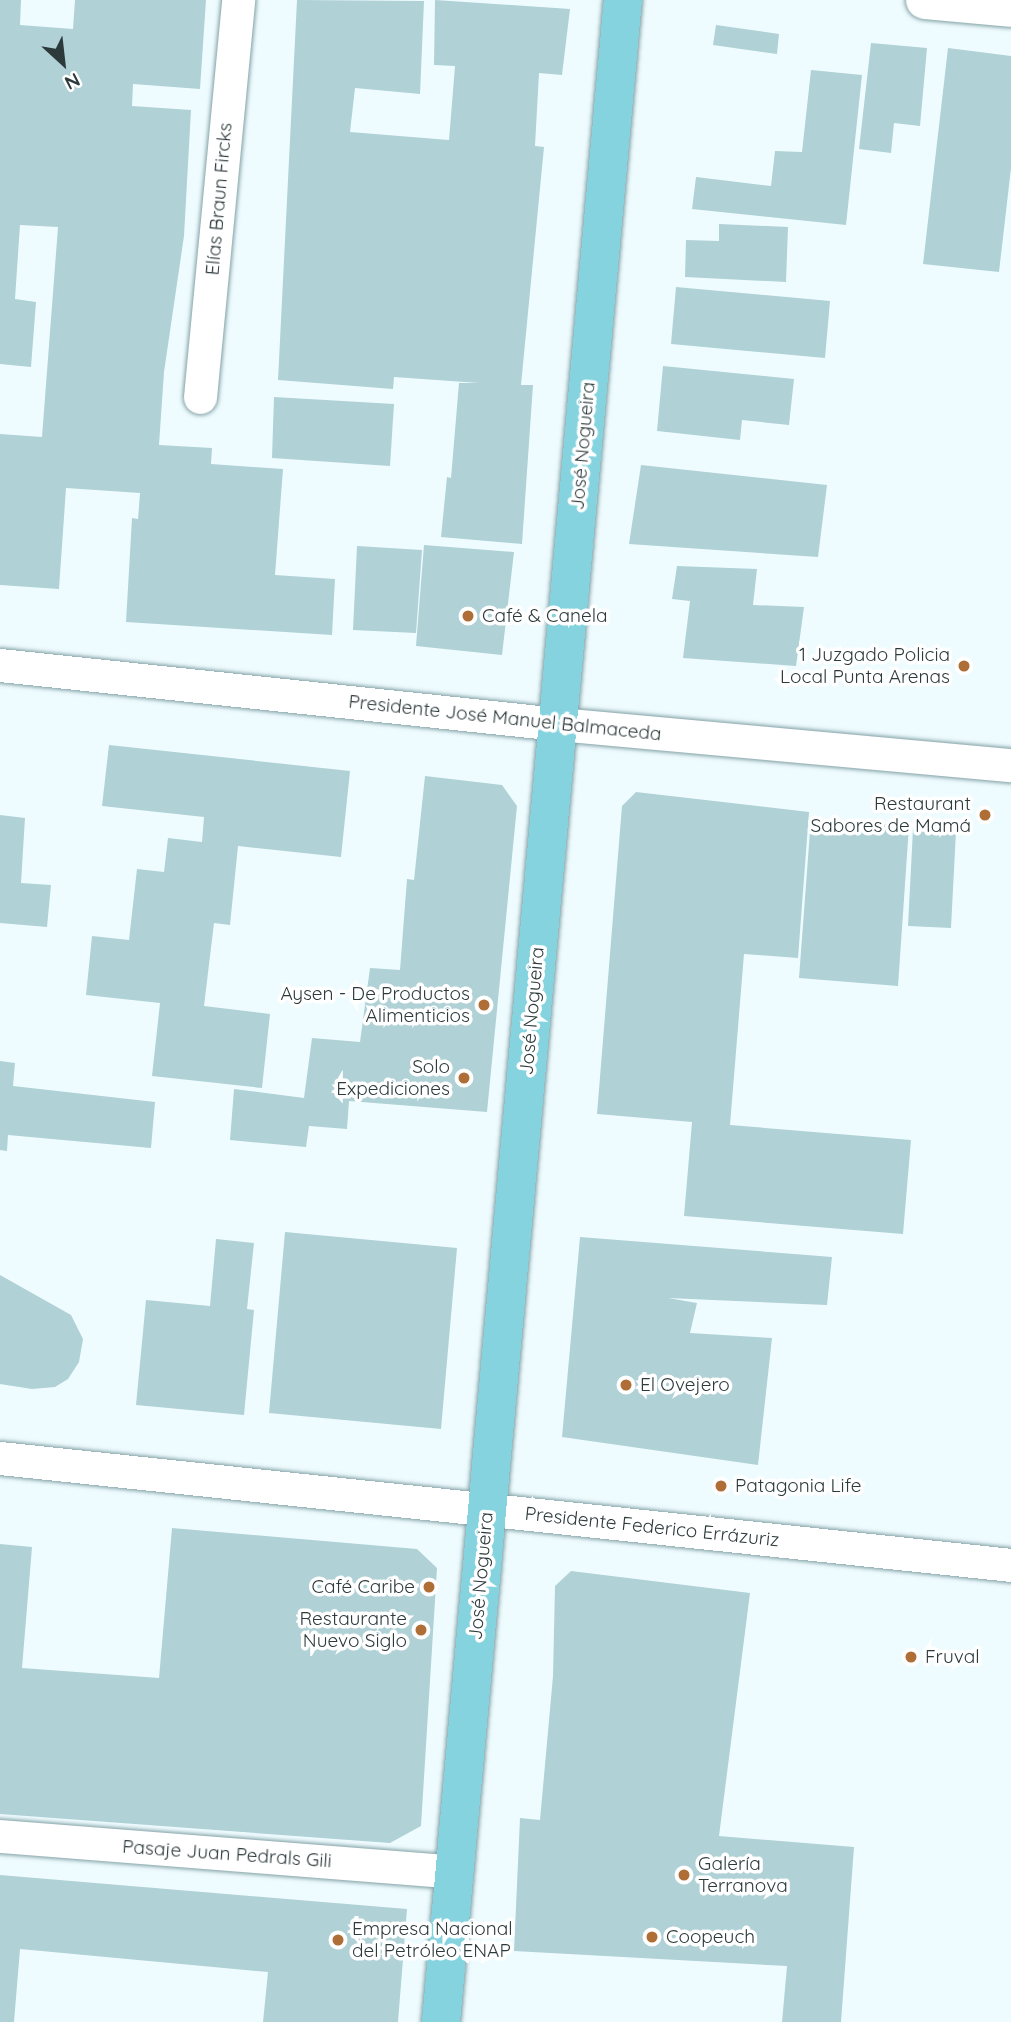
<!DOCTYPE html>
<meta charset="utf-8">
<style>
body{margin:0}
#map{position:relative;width:1011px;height:2022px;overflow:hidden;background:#effcff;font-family:Quicksand,sans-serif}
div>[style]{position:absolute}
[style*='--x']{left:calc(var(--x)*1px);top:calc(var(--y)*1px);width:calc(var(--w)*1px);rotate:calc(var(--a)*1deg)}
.building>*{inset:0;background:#b0d1d6}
.roads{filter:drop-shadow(0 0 2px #83a2a7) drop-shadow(0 0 2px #83a2a7)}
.street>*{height:33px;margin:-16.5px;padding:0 16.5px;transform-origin:16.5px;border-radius:16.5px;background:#fff}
.secondary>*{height:38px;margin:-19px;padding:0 19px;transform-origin:19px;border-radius:19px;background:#fff}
.primary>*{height:38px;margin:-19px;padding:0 19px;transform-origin:19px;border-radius:19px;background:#85d3df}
.dots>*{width:19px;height:19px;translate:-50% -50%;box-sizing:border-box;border:4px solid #fff;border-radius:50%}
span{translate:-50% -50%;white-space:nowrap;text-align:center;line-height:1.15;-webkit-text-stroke:7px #fff;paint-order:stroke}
.street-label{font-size:19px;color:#2d3a3c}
.poi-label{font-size:19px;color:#2d3a3c}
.left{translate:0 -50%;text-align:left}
.right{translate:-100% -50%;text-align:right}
.north{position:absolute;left:28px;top:28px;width:70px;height:70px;-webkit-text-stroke:5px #fff;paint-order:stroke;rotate:153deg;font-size:19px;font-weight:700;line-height:28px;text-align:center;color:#2d3a3c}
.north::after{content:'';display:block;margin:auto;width:24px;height:32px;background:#2d3a3c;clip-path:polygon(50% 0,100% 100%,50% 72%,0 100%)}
</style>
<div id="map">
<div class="building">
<div style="clip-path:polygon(0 0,21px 0,20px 25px,73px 29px,75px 0,206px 0,200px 89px,133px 84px,132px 106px,191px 110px,184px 236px,164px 372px,159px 445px,212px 448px,211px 464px,283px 469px,275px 575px,335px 579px,332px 635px,126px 622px,132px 518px,138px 519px,140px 493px,66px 488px,59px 589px,0 585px,0 434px,42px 437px,58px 227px,20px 225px,15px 299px,36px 302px,31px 367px,0 364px)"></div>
<div style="clip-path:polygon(297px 0,424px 1px,420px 94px,355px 88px,350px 132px,449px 140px,455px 66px,434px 65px,435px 0,570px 9px,562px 75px,539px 73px,535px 146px,544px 147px,521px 385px,533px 385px,522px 544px,441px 537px,447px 477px,451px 478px,459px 383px,479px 383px,394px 377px,393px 389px,278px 380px)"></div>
<div style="clip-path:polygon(716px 25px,779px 34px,777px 54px,713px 45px)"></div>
<div style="clip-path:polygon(871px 43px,927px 48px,920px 126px,894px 123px,891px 153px,859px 149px)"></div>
<div style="clip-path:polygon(948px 48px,1011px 56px,1011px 168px,999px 272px,923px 264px)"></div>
<div style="clip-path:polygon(811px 70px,862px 75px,846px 225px,692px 209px,696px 177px,771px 186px,775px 151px,802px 152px)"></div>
<div style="clip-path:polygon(719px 224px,788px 227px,786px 282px,685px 277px,686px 240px,719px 241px)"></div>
<div style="clip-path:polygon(676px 287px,830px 301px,825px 358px,671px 344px)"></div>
<div style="clip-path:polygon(663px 366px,794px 379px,789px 425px,742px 420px,740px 440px,657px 431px)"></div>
<div style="clip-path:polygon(274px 397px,394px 404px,390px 466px,272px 458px)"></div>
<div style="clip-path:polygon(641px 465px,827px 485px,818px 557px,629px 544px)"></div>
<div style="clip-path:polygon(424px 545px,514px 552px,502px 655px,416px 646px)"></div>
<div style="clip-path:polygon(357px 546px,422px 550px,416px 633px,353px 630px)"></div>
<div style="clip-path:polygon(677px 566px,757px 569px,753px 605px,804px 607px,796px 666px,683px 658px,690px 601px,672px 599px)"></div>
<div style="clip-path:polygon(109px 745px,350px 771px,341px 857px,238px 846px,230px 925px,214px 923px,204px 1006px,270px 1014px,262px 1088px,152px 1076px,160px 1003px,86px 995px,92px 936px,129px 940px,137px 869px,164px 872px,168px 838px,202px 842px,204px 817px,102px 806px)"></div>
<div style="clip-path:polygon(425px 776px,502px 785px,517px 806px,487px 1112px,349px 1101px,347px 1129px,309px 1126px,306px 1147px,230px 1140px,234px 1089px,304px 1098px,312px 1038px,360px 1042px,370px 968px,400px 970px,407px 879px,414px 880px)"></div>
<div style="clip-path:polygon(636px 792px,809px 812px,798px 958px,744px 954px,730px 1125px,911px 1140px,903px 1234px,684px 1216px,692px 1122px,597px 1114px,622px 806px)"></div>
<div style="clip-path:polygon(0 815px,25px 818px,21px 883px,51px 885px,47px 927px,0 923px)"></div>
<div style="clip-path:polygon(811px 818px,909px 826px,898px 986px,799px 978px)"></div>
<div style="clip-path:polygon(913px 829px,956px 831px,951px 928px,908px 926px)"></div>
<div style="clip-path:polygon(0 1061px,15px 1063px,13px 1086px,155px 1102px,151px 1148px,8px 1135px,7px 1151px,0 1150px)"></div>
<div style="clip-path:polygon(285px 1232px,457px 1248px,441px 1429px,269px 1413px)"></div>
<div style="clip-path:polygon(580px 1237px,832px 1257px,827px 1305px,668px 1298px,697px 1303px,690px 1333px,772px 1338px,758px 1465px,562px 1437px)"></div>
<div style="clip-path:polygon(216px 1239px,254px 1243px,247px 1309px,254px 1310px,244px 1415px,136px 1405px,146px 1300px,210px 1306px)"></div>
<div style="clip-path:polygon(0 1275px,71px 1315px,83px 1339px,79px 1362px,68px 1379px,55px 1387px,32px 1389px,0 1384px)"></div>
<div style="clip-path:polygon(172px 1528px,417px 1549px,437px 1568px,421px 1826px,390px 1843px,0 1814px,0 1544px,32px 1547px,22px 1668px,159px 1678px)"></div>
<div style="clip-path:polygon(571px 1571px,750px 1593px,719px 1836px,854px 1847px,841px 2022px,782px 2022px,787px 1966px,514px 1951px,520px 1818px,540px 1820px,553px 1676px,555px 1586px)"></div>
<div style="clip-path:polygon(0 1875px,407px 1909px,398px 2022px,263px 2022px,268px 1972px,20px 1949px,14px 2022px,0 2022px)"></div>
</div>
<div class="roads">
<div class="street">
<div style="--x:200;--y:397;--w:399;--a:-84.5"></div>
<div style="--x:0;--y:665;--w:561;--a:6.04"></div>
<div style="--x:558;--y:724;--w:455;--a:5.2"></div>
<div style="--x:0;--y:1458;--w:1017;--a:6.04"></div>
<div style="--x:0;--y:1836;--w:456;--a:4.5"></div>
</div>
<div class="secondary">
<div style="--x:925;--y:0;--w:86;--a:5.3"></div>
</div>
<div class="primary">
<div style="--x:441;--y:2022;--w:2030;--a:-84.86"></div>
</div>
</div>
<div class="dots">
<div style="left:468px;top:616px;background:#ae6e36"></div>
<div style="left:964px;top:666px;background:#ae6e36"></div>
<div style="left:985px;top:815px;background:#ae6e36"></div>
<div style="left:484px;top:1005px;background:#ae6e36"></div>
<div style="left:464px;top:1078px;background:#ae6e36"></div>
<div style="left:626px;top:1385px;background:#ae6e36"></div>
<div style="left:721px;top:1486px;background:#ae6e36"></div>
<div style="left:429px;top:1587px;background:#ae6e36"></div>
<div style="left:421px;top:1630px;background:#ae6e36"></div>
<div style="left:911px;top:1657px;background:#ae6e36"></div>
<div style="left:684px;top:1875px;background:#ae6e36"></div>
<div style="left:652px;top:1937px;background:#ae6e36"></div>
<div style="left:338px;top:1940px;background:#ae6e36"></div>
</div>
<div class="street-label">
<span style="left:219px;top:199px;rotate:-85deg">Elías Braun Fircks</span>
<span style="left:583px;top:446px;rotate:-85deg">José Nogueira</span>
<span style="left:505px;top:718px;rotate:6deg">Presidente José Manuel Balmaceda</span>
<span style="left:532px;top:1011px;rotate:-85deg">José Nogueira</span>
<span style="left:652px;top:1527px;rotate:6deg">Presidente Federico Errázuriz</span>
<span style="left:481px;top:1576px;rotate:-85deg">José Nogueira</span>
<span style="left:227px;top:1854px;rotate:4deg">Pasaje Juan Pedrals Gili</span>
</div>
<div class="poi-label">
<span class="left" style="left:482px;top:616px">Café &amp; Canela</span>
<span class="right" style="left:950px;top:666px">1 Juzgado Policia<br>Local Punta Arenas</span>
<span class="right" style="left:971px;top:815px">Restaurant<br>Sabores de Mamá</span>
<span class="right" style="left:470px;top:1005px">Aysen - De Productos<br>Alimenticios</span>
<span class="right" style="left:450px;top:1078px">Solo<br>Expediciones</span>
<span class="left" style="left:640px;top:1385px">El Ovejero</span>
<span class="left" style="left:735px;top:1486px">Patagonia Life</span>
<span class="right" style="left:415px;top:1587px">Café Caribe</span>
<span class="right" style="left:407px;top:1630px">Restaurante<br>Nuevo Siglo</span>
<span class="left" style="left:925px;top:1657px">Fruval</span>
<span class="left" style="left:698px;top:1875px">Galería<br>Terranova</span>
<span class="left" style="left:352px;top:1940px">Empresa Nacional<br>del Petróleo ENAP</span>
<span class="left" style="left:666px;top:1937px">Coopeuch</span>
</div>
<div class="north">N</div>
</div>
